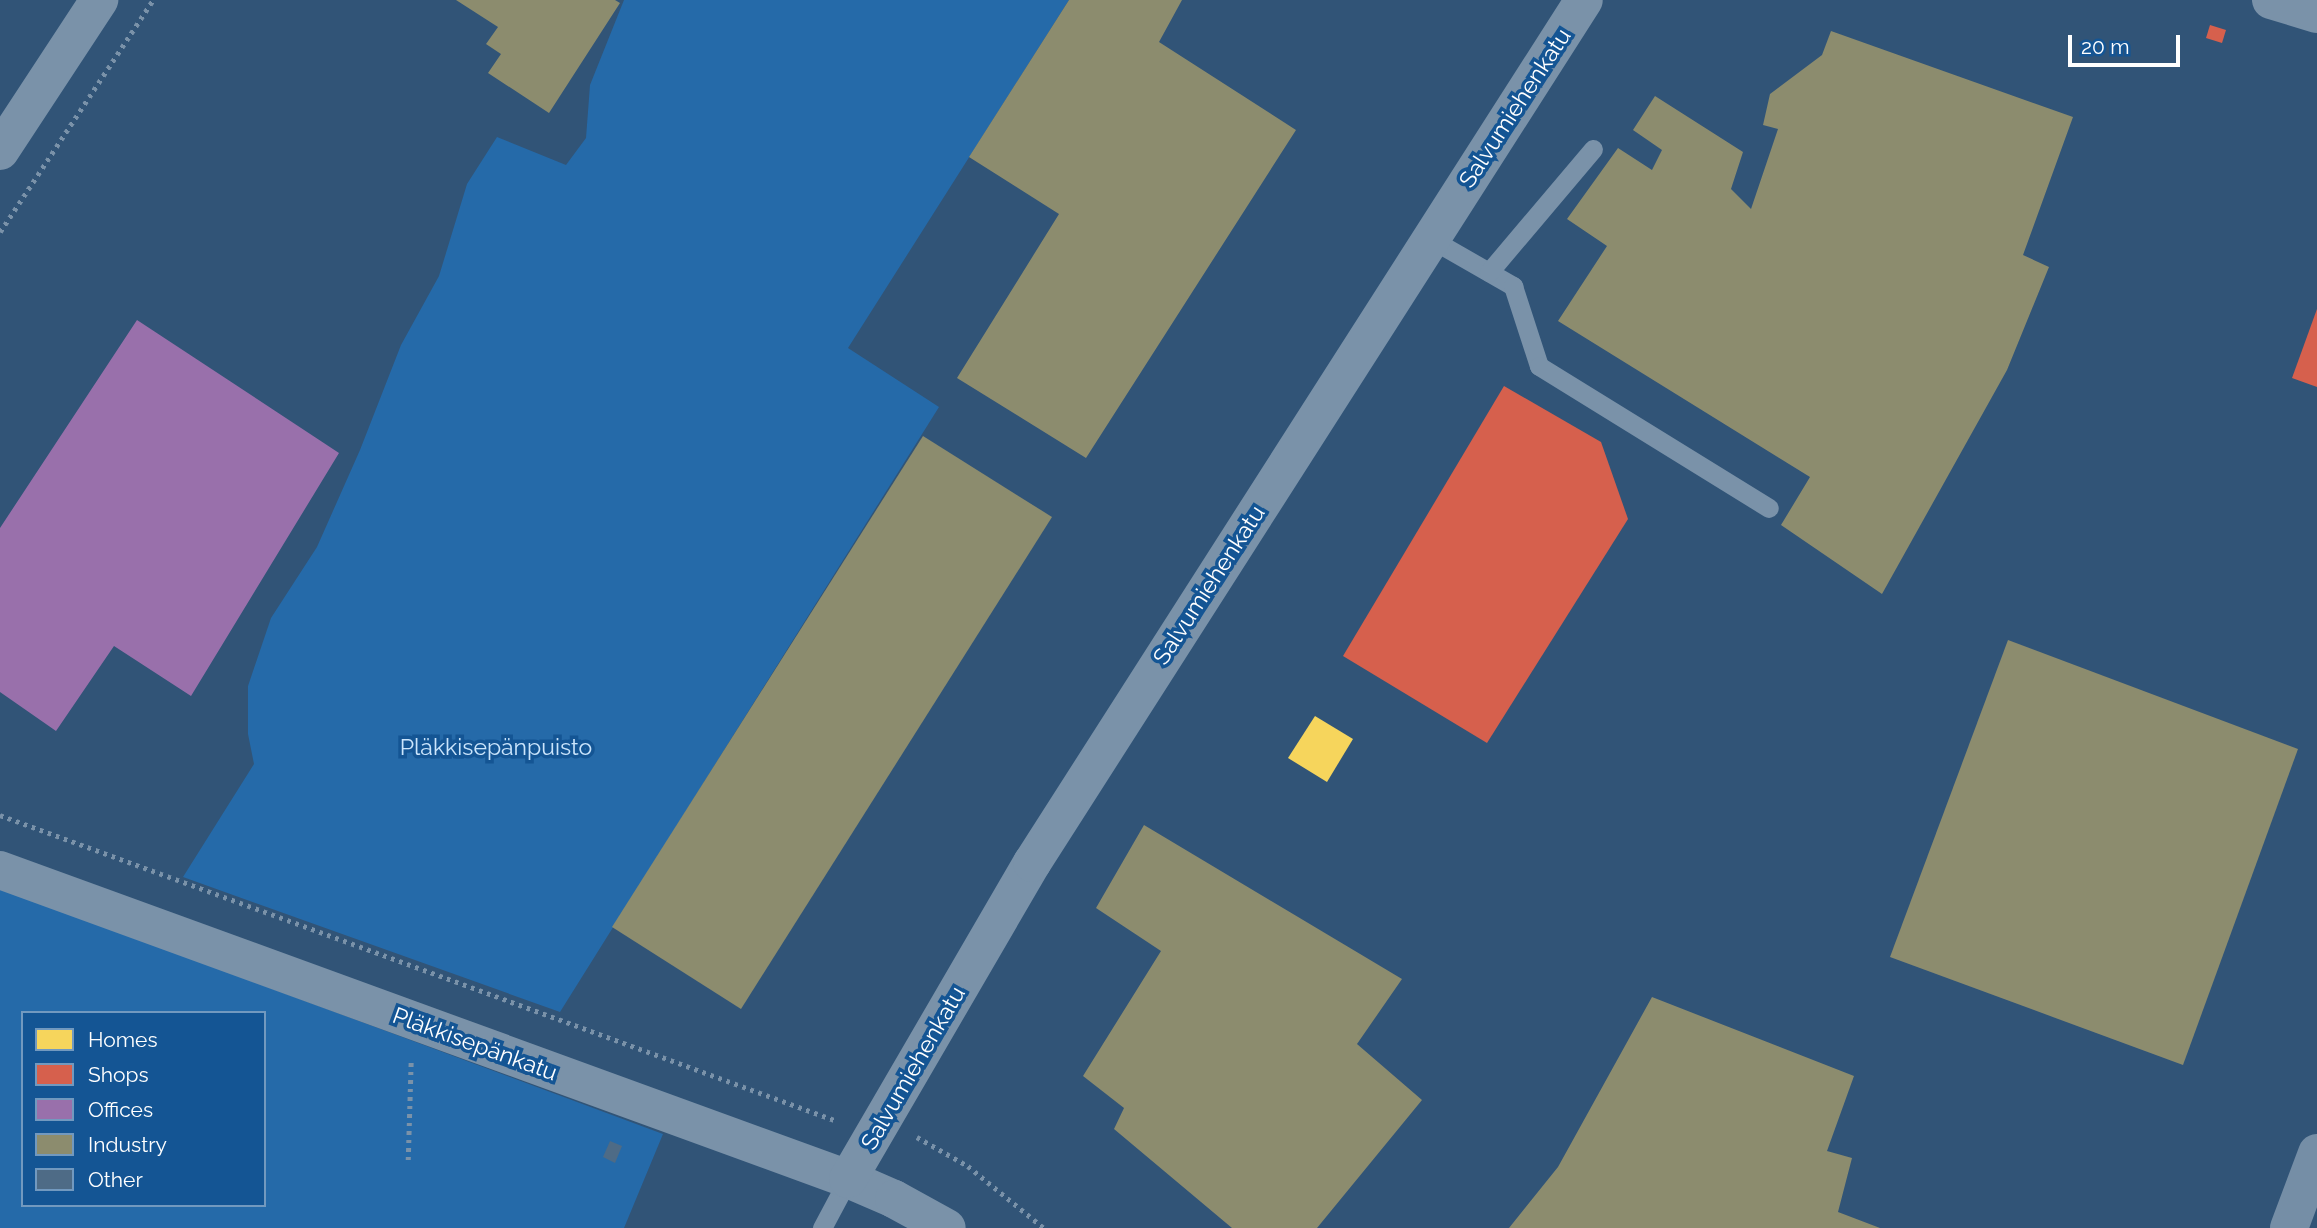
<!DOCTYPE html>
<meta charset="utf-8">
<style>
body{margin:0}
#map{position:relative;width:2317px;height:1228px;overflow:hidden;background:#315477;font-family:Raleway,sans-serif}
div>[style]{position:absolute}
[style*='--x']{left:calc(var(--x)*1px);top:calc(var(--y)*1px);width:calc(var(--w)*1px);rotate:calc(var(--a)*1deg)}
.green>*{inset:0;background:#256aa9}
.homes>*{inset:0;background:#f6d55c}
.shops>*{inset:0;background:#d6604d}
.offices>*{inset:0;background:#9970ab}
.industry>*{inset:0;background:#8c8c6e}
.building>*{inset:0;background:#4e6b86}
.path>*{height:4.5px;margin-top:-2.25px;transform-origin:0;background:repeating-linear-gradient(90deg,#7a92a9 0 3.5px,transparent 0 8.5px)}
.lane>*{height:19px;margin:-9.5px;padding:0 9.5px;transform-origin:9.5px;border-radius:9.5px;background:#7a92a9}
.street>*{height:38px;margin:-19px;padding:0 19px;transform-origin:19px;border-radius:19px;background:#7a92a9}
.secondary>*{height:38px;margin:-19px;padding:0 19px;transform-origin:19px;border-radius:19px;background:#758ea6}
span{translate:-50% -50%;white-space:nowrap;text-align:center;line-height:1.15;-webkit-text-stroke:7px #145594;paint-order:stroke}
.street-label{font-size:23px;color:#fff}
.park-label{font-size:23px;color:#cbe5fc}
.legend{position:absolute;left:21px;top:1011px;width:245px;height:196px;box-sizing:border-box;background:#145594;border:2px solid #7299bf;margin:0;padding:9px 12px;list-style:none;font-size:21px;color:#fff}
.legend li{display:flex;align-items:center;gap:14px;height:35px}
.legend b{width:35px;border:2px solid #7299bf}
.scale{position:absolute;left:2068px;top:35px;width:112px;height:32px;box-sizing:border-box;border:4px solid #fff;border-top:0;padding-left:9px;font-size:21px;line-height:24px;white-space:nowrap;color:#fff;-webkit-text-stroke:5px #145594;paint-order:stroke}
</style>
<div id="map">
<div class="green">
<div style="clip-path:polygon(624px 0,1069px 0,848px 348px,939px 407px,560px 1012px,183px 877px,254px 764px,248px 734px,248px 686px,271px 618px,317px 547px,360px 450px,401px 345px,439px 276px,467px 184px,497px 137px,566px 165px,586px 138px,590px 85px)"></div>
<div style="clip-path:polygon(evenodd,0 884px,187px 957px,663px 1134px,624px 1228px,0 1228px,0 884px,23px 1013px,264px 1013px,264px 1205px,23px 1205px,23px 1013px)"></div>
</div>
<div class="homes">
<div style="clip-path:polygon(1315px 716px,1353px 739px,1327px 782px,1288px 758px)"></div>
</div>
<div class="shops">
<div style="clip-path:polygon(2210px 25px,2226px 30px,2222px 43px,2206px 38px)"></div>
<div style="clip-path:polygon(2317px 309px,2317px 387px,2292px 378px)"></div>
<div style="clip-path:polygon(1504px 386px,1601px 442px,1628px 519px,1487px 743px,1343px 656px)"></div>
</div>
<div class="offices">
<div style="clip-path:polygon(137px 320px,339px 453px,191px 696px,114px 646px,56px 731px,0 692px,0 528px)"></div>
</div>
<div class="industry">
<div style="clip-path:polygon(456px 0,615px 0,620px 3px,549px 113px,488px 73px,501px 54px,486px 44px,498px 27px)"></div>
<div style="clip-path:polygon(1069px 0,1182px 0,1159px 42px,1296px 130px,1086px 458px,957px 378px,1059px 214px,969px 157px)"></div>
<div style="clip-path:polygon(1831px 31px,2073px 117px,2023px 255px,2049px 267px,2007px 370px,1882px 594px,1781px 525px,1810px 477px,1558px 321px,1607px 246px,1567px 219px,1618px 148px,1652px 170px,1662px 150px,1633px 130px,1655px 96px,1743px 152px,1731px 189px,1751px 209px,1778px 129px,1763px 125px,1770px 94px,1822px 55px)"></div>
<div style="clip-path:polygon(923px 436px,1052px 517px,741px 1009px,612px 927px)"></div>
<div style="clip-path:polygon(2008px 640px,2298px 749px,2183px 1065px,1890px 957px)"></div>
<div style="clip-path:polygon(1144px 825px,1402px 979px,1357px 1044px,1422px 1100px,1317px 1228px,1232px 1228px,1114px 1129px,1124px 1108px,1083px 1076px,1161px 951px,1096px 908px)"></div>
<div style="clip-path:polygon(1652px 997px,1854px 1076px,1827px 1151px,1852px 1158px,1838px 1212px,1880px 1228px,1509px 1228px,1558px 1167px)"></div>
</div>
<div class="building">
<div style="clip-path:polygon(610px 1141px,622px 1146px,615px 1163px,603px 1157px)"></div>
</div>
<div class="path">
<div style="--x:0;--y:232;--w:278;--a:-56.6"></div>
<div style="--x:0;--y:815;--w:891;--a:20.08"></div>
<div style="--x:917;--y:1137;--w:59;--a:29.6"></div>
<div style="--x:968;--y:1166;--w:98;--a:39.2"></div>
<div style="--x:408;--y:1160;--w:102;--a:-88.3"></div>
</div>
<div class="lane">
<div style="--x:1431;--y:239;--w:95;--a:29.8"></div>
<div style="--x:1513;--y:286;--w:84;--a:72"></div>
<div style="--x:1539;--y:366;--w:270;--a:31.7"></div>
<div style="--x:1489;--y:272;--w:161;--a:-49.8"></div>
<div style="--x:822;--y:1228;--w:55;--a:-62"></div>
</div>
<div class="street">
<div style="--x:2271;--y:0;--w:48;--a:16.9"></div>
<div style="--x:0;--y:151;--w:181;--a:-56.7"></div>
<div style="--x:0;--y:870;--w:903;--a:20.02"></div>
<div style="--x:848;--y:1179;--w:50;--a:23.5"></div>
<div style="--x:894;--y:1199;--w:60;--a:28.7"></div>
<div style="--x:848;--y:1179;--w:366;--a:-59.8"></div>
<div style="--x:1032;--y:863;--w:1024;--a:-57.4"></div>
</div>
<div class="secondary">
<div style="--x:2289;--y:1228;--w:80;--a:-69.5"></div>
</div>
<div class="street-label">
<span style="left:1515px;top:108px;rotate:-57deg">Salvumiehenkatu</span>
<span style="left:1209px;top:585px;rotate:-57deg">Salvumiehenkatu</span>
<span style="left:475px;top:1044px;rotate:20deg">Pläkkisepänkatu</span>
<span style="left:913px;top:1068px;rotate:-60deg">Salvumiehenkatu</span>
</div>
<div class="park-label">
<span style="left:496px;top:747px">Pläkkisepänpuisto</span>
</div>
<ul class="legend">
<li><b style="height:19px;background:#f6d55c"></b>Homes</li>
<li><b style="height:19px;background:#d6604d"></b>Shops</li>
<li><b style="height:19px;background:#9970ab"></b>Offices</li>
<li><b style="height:19px;background:#8c8c6e"></b>Industry</li>
<li><b style="height:19px;background:#4e6b86"></b>Other</li>
</ul>
<div class="scale">20 m</div>
</div>
